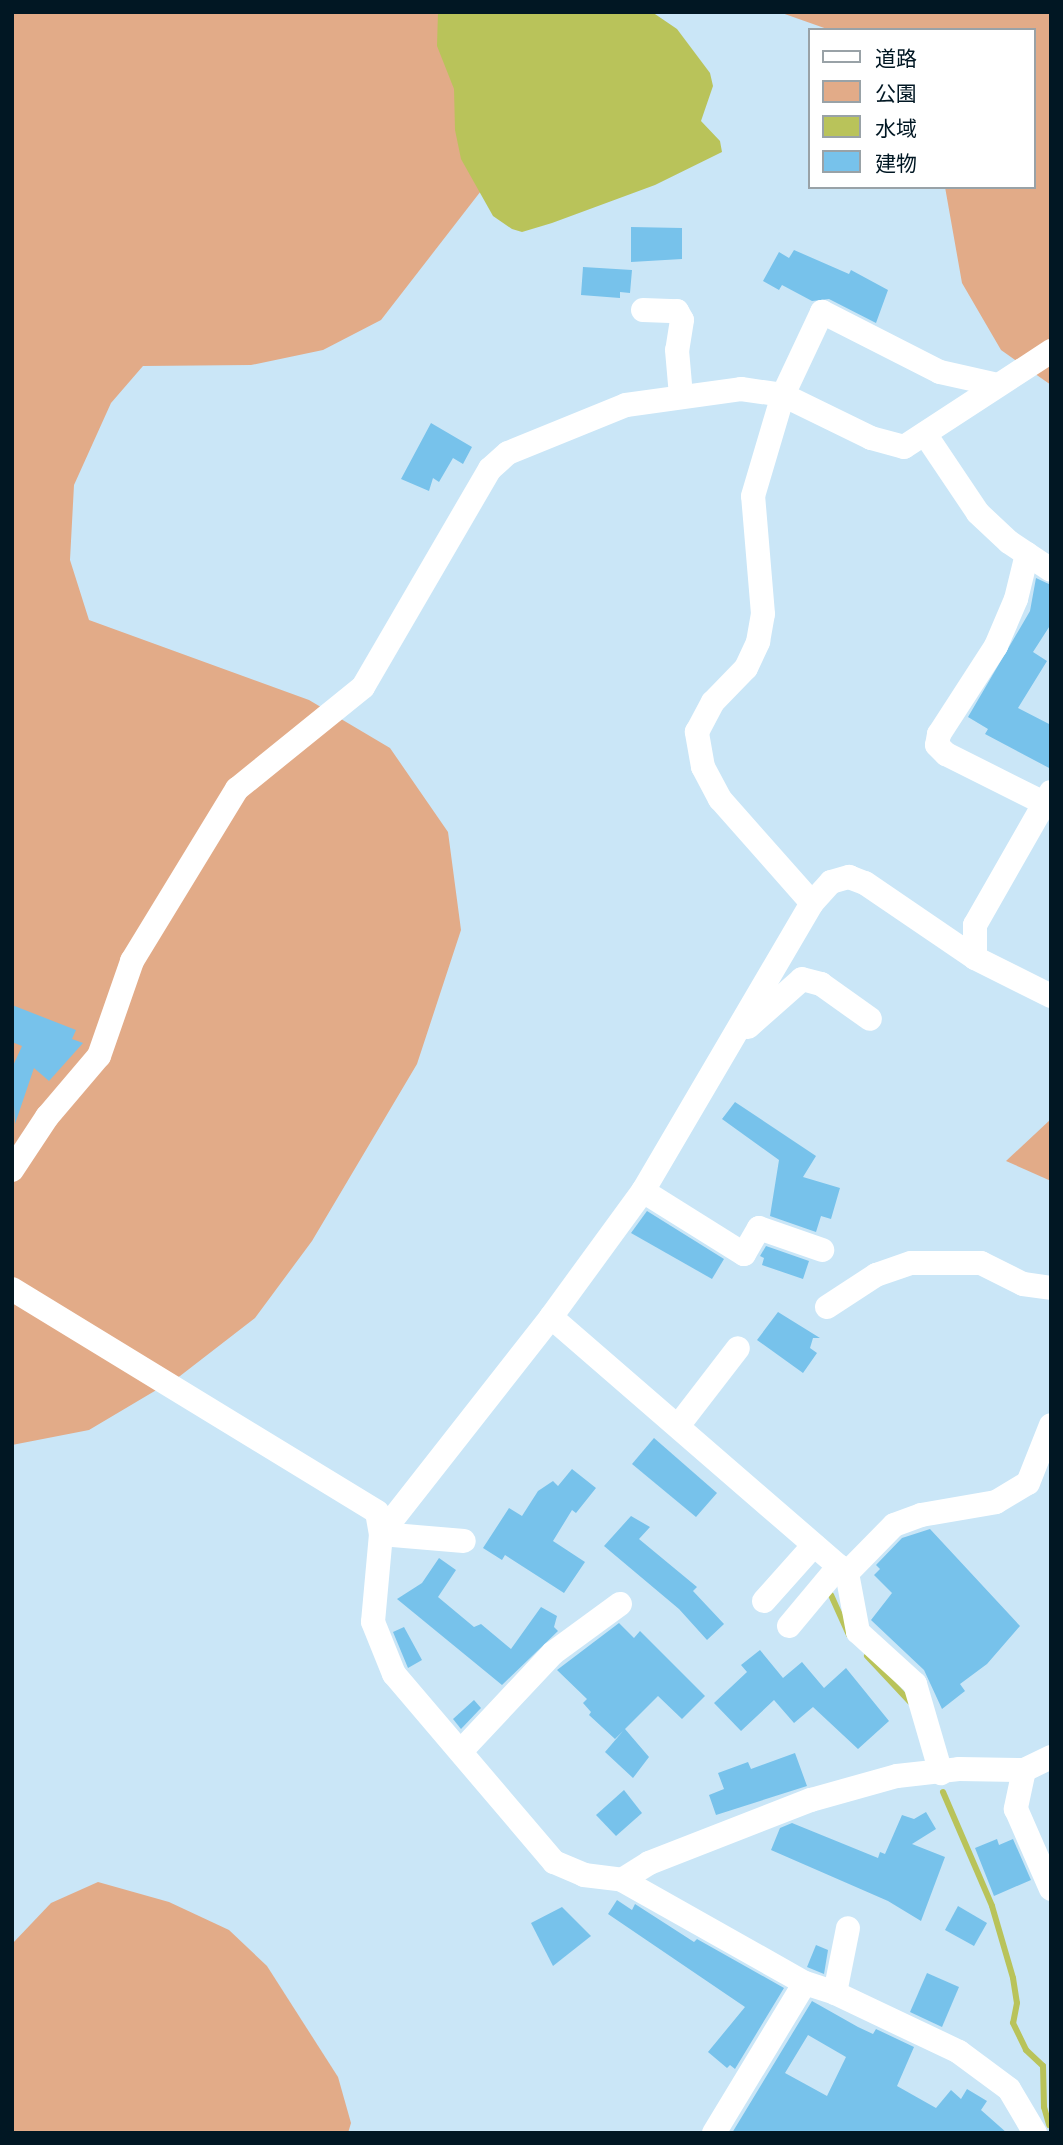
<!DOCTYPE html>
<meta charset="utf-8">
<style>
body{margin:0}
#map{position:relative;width:1063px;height:2145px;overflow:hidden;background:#cae6f7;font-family:"Fira Sans Condensed","Noto Sans JP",sans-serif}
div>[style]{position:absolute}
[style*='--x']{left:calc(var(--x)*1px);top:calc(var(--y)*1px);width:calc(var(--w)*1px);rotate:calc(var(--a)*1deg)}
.green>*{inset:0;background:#e2ab88}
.water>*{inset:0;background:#b9c35a}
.stream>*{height:6px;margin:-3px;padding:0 3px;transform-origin:3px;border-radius:3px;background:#b9c35a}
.building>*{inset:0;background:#77c2eb}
.minor>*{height:24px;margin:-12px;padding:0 12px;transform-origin:12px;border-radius:12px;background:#fff}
span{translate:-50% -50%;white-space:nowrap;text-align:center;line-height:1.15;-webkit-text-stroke:7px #fff;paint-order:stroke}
.frame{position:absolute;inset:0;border:14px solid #011723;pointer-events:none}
.legend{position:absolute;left:808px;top:28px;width:228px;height:161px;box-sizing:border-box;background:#fff;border:2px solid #99a2a7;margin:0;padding:9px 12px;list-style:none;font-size:21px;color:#011723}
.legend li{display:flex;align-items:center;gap:14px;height:35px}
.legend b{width:35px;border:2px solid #99a2a7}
</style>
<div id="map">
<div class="green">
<div style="clip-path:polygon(12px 12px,651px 12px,491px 178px,381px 320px,323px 350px,251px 365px,143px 366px,111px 403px,74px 485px,70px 560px,89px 620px,309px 700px,390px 748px,448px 832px,461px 930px,417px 1064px,312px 1241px,255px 1318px,180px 1376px,89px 1430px,12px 1445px)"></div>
<div style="clip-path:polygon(779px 12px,1051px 12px,1051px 385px,1001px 350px,962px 283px,945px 187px,1033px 187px,1033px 30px,830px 30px)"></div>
<div style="clip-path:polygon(1051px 1119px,1051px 1181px,1006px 1161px)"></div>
<div style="clip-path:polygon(98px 1882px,169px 1902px,229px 1930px,267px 1966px,338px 2077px,351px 2123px,348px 2133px,12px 2133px,12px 1944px,51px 1903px)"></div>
</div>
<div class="water">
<div style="clip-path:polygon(438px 12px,652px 12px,677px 29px,710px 73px,713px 86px,701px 121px,720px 141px,722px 152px,655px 185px,552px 223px,522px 232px,512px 229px,493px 216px,461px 159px,455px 130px,454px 89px,437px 46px)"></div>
</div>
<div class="stream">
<div style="--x:831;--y:1595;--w:44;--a:65.8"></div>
<div style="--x:867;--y:1656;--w:63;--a:46.9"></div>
<div style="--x:943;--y:1792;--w:124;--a:66.7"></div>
<div style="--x:992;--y:1906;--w:75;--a:73.7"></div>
<div style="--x:1013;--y:1978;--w:25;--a:81"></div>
<div style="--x:1017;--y:2003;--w:20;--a:101"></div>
<div style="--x:1013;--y:2023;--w:30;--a:64"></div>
<div style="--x:1026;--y:2050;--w:23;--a:43"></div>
<div style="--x:1043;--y:2066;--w:41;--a:88.6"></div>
<div style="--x:1044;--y:2107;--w:19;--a:74"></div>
</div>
<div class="building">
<div style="clip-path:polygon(631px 227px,682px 228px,682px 259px,631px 262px)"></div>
<div style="clip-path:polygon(794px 250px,849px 274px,851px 270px,888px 290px,876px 323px,829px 299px,812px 301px,782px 285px,779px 290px,763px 281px,779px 252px,789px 258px)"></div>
<div style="clip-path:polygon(583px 267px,632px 270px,630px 293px,620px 292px,620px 298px,581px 295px)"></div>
<div style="clip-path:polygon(431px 423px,472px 447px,463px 464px,453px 458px,439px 482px,433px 478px,429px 491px,401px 479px)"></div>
<div style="clip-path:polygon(1036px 578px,1051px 585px,1051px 624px,1033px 652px,1047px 661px,1018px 708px,1051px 725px,1051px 769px,985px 734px,988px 729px,968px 717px,1030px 611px)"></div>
<div style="clip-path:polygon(12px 1005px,76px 1030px,72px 1039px,83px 1043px,49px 1081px,34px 1068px,15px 1124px,12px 1068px,22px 1046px,12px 1042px)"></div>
<div style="clip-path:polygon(735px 1102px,816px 1156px,803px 1177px,840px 1188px,831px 1219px,821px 1216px,816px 1232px,770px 1216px,779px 1160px,722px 1119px)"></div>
<div style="clip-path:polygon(647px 1211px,724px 1259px,712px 1279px,631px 1233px)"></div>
<div style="clip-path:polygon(766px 1246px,809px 1261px,803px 1279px,762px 1265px,764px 1258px,760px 1256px)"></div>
<div style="clip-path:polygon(778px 1312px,820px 1338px,813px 1338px,810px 1348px,817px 1353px,803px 1373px,757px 1340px)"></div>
<div style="clip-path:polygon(654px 1438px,717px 1493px,696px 1517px,632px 1464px)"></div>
<div style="clip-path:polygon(572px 1469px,596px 1488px,576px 1513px,572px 1510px,553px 1541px,585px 1562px,564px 1593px,505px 1555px,502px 1560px,483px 1548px,509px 1508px,522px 1516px,538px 1491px,553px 1481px,558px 1486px)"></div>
<div style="clip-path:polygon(631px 1516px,650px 1527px,639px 1539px,697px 1587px,693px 1591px,724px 1624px,707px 1640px,679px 1609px,604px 1546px)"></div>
<div style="clip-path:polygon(930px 1529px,1020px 1626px,987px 1664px,960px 1684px,965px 1691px,942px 1709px,924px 1670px,871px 1620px,892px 1593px,874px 1575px,880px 1569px,876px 1565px,902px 1538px)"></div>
<div style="clip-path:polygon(439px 1558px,456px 1570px,438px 1597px,474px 1627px,481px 1624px,511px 1649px,541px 1607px,557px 1616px,554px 1627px,558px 1631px,502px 1685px,397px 1599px,422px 1583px)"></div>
<div style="clip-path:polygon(619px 1623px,634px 1638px,640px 1631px,705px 1696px,682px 1719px,658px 1696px,625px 1729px,649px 1757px,633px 1778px,605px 1752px,623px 1731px,615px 1739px,589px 1715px,591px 1712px,583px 1703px,587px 1699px,557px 1670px)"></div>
<div style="clip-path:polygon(404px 1627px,422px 1660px,408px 1668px,393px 1632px)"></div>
<div style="clip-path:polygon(760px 1650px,783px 1678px,802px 1662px,824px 1688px,846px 1668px,889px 1721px,858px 1749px,813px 1707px,794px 1723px,774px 1700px,741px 1731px,714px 1703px,747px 1672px,741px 1665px)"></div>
<div style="clip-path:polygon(474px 1700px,481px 1708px,461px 1729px,453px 1719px)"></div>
<div style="clip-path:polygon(795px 1753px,807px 1786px,716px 1815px,709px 1795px,724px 1789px,718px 1773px,748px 1762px,751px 1769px)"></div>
<div style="clip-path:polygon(624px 1790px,642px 1813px,616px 1836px,596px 1815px)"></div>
<div style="clip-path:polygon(926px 1812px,936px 1829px,912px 1844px,945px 1857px,921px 1921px,888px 1901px,771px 1850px,780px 1828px,792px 1823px,878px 1858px,880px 1852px,885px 1854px,902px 1815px,914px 1819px)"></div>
<div style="clip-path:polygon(997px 1839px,999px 1845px,1013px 1839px,1031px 1880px,994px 1896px,975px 1848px)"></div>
<div style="clip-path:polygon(617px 1900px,632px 1910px,635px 1904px,694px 1942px,697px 1939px,784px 1988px,735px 2069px,730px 2065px,727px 2068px,708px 2052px,745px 2007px,608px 1914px)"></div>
<div style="clip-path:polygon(958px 1906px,987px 1923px,974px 1946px,945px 1930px)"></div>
<div style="clip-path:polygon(562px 1907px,591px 1936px,553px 1966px,531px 1923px)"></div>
<div style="clip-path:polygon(816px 1945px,828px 1950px,824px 1974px,807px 1967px)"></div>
<div style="clip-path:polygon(927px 1973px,959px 1987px,942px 2027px,910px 2012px)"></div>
<div style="clip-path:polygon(evenodd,812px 2001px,858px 2027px,873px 2034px,876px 2029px,914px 2047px,897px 2086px,936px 2108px,951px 2090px,961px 2099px,967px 2089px,987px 2101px,981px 2110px,1007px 2133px,732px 2133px,812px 2001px,808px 2035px,846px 2057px,827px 2096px,785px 2073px,808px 2035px)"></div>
</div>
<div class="minor">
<div style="--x:643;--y:310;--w:34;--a:2"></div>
<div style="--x:677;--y:311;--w:10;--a:61"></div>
<div style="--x:682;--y:320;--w:30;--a:99"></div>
<div style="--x:677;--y:350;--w:46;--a:85"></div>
<div style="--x:925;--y:434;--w:95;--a:56.1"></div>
<div style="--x:978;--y:513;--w:42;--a:43.1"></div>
<div style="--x:1009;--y:542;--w:50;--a:33.7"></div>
<div style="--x:1027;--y:554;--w:46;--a:103.7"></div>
<div style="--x:1016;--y:599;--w:51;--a:113.1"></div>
<div style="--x:996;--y:646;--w:105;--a:122.9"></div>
<div style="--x:939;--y:734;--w:11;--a:100"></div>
<div style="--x:937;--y:745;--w:13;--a:45"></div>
<div style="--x:946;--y:754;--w:110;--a:26.6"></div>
<div style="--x:812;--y:903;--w:139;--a:-131.5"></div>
<div style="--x:720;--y:799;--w:36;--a:-118"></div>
<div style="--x:703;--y:767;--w:36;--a:-100"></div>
<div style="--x:697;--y:732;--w:34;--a:-62"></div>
<div style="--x:713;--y:702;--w:47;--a:-45.9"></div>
<div style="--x:746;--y:668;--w:29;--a:-65"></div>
<div style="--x:758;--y:642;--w:28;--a:-80"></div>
<div style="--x:763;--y:614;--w:118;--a:-94.8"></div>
<div style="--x:753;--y:496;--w:105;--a:-73.5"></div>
<div style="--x:783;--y:395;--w:92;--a:-64.8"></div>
<div style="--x:822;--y:312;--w:132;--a:27"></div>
<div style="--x:940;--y:372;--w:59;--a:12.6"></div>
<div style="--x:975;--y:958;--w:33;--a:-90"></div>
<div style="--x:975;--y:925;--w:153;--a:-60.3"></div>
<div style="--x:748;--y:1027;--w:72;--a:-41.6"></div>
<div style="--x:802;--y:979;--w:20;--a:15"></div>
<div style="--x:821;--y:984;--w:60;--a:35.5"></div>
<div style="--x:12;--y:1170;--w:64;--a:-56.6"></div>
<div style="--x:47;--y:1117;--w:80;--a:-49.6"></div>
<div style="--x:99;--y:1056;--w:101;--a:-70.8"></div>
<div style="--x:132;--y:961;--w:202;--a:-58.6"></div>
<div style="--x:237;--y:789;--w:162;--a:-39"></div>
<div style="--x:363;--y:687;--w:252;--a:-59.8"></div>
<div style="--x:490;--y:469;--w:24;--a:-42"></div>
<div style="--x:508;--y:453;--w:127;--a:-22.1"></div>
<div style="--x:626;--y:405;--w:116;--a:-7.9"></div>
<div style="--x:741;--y:389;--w:42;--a:8.1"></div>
<div style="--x:783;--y:395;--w:98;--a:26"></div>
<div style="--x:871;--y:438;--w:34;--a:15"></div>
<div style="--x:904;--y:447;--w:176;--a:-33.1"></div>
<div style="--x:643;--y:1191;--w:119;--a:32"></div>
<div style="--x:744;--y:1254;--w:30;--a:-60"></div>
<div style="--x:759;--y:1228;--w:67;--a:19.2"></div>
<div style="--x:12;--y:1289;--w:428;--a:31.4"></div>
<div style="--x:377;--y:1512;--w:22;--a:80"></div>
<div style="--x:381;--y:1534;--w:88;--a:95.2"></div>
<div style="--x:373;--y:1622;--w:56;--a:68"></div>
<div style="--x:394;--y:1674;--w:247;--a:49.6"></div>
<div style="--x:554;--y:1862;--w:33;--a:23"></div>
<div style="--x:584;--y:1875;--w:38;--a:7"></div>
<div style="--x:622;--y:1880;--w:210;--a:29.4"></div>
<div style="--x:805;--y:1983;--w:32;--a:18"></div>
<div style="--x:835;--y:1993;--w:137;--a:25.4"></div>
<div style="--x:959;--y:2052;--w:62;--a:36.5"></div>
<div style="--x:1009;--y:2089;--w:51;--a:59.4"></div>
<div style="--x:827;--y:1307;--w:59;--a:-33.1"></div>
<div style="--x:876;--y:1275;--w:37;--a:-19"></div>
<div style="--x:911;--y:1263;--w:70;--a:0"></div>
<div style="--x:981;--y:1263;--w:47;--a:26.6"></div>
<div style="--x:1023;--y:1284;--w:28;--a:8"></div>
<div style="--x:551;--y:1317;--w:391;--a:40.9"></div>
<div style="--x:847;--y:1573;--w:67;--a:-45.6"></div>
<div style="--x:894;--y:1525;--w:29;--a:-20"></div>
<div style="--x:921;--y:1515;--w:76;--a:-9.8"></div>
<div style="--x:996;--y:1502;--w:37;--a:-31"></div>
<div style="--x:1028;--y:1483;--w:62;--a:-68.4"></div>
<div style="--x:678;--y:1426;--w:98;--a:-52.4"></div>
<div style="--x:381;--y:1534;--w:276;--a:-51.9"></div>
<div style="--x:551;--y:1317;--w:156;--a:-53.9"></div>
<div style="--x:643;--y:1191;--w:334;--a:-59.6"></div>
<div style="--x:812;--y:903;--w:28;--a:-48"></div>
<div style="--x:831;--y:882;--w:19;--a:-16"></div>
<div style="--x:849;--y:877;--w:17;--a:21"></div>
<div style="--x:865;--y:883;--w:133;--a:34.3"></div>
<div style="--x:975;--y:958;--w:85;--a:26.6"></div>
<div style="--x:381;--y:1534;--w:83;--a:4.8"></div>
<div style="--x:847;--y:1573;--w:60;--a:79.4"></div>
<div style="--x:858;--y:1632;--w:77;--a:42.4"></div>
<div style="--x:915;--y:1684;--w:93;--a:73.7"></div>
<div style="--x:764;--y:1601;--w:75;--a:-48.2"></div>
<div style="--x:789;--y:1626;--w:78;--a:-50.2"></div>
<div style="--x:462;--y:1750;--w:133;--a:-46.8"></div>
<div style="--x:553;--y:1653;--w:83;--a:-36.2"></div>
<div style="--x:1051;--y:1757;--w:30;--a:154"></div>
<div style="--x:1024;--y:1770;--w:40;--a:102"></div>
<div style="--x:1016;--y:1809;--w:87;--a:66.4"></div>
<div style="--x:622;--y:1880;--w:32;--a:-32"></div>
<div style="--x:649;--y:1863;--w:174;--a:-21.3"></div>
<div style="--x:811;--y:1800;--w:89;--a:-15.6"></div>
<div style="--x:897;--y:1776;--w:62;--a:-6.4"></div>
<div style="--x:959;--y:1769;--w:65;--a:0.9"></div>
<div style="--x:835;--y:1993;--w:66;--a:-78.7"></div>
<div style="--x:714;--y:2133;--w:175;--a:-58.8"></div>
</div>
<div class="frame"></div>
<ul class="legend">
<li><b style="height:9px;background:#fff"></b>道路</li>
<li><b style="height:19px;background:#e2ab88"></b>公園</li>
<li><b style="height:19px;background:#b9c35a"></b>水域</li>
<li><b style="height:19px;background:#77c2eb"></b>建物</li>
</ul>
</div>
